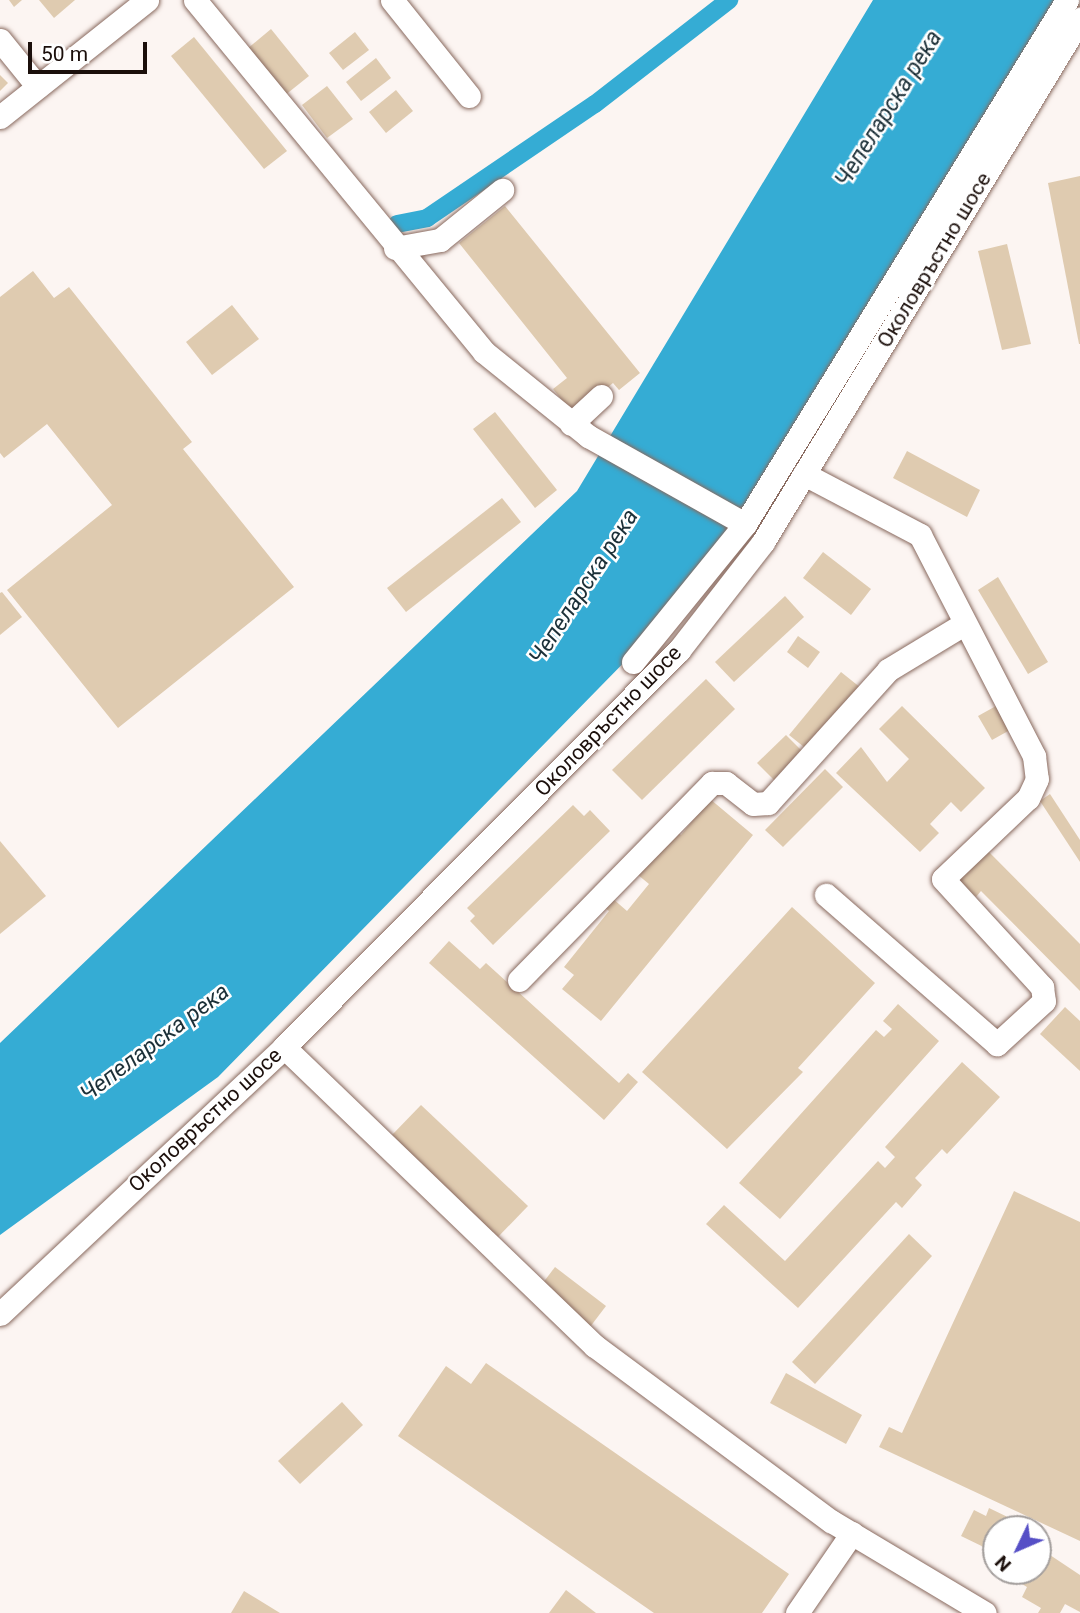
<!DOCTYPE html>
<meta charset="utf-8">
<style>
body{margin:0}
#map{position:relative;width:1080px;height:1613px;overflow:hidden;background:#fcf5f2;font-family:Roboto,sans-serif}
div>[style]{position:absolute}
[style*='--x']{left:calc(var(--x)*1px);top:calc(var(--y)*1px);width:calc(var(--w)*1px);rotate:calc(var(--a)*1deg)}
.water>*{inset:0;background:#35acd4}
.canal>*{height:18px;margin:-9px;padding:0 9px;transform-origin:9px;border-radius:9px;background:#35acd4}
.building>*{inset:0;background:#dfcbb0}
.roads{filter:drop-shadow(0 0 2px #896a5f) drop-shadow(0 0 2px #896a5f)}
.minor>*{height:23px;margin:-11.5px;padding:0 11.5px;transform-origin:11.5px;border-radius:11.5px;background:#fff}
span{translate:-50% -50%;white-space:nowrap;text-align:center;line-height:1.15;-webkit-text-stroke:5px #fff;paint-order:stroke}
.street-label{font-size:21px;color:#1b0f0b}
.water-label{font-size:23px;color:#1c3038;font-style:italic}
.north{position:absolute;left:982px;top:1515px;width:70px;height:70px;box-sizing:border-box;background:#fff;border:2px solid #a49f9d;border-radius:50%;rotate:226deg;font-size:19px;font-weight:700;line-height:28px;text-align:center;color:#1b0f0b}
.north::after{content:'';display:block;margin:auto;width:24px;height:32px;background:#564fc6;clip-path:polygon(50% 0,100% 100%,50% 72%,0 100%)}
.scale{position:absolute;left:28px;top:42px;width:119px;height:32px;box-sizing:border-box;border:4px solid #1b0f0b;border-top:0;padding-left:9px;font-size:21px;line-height:24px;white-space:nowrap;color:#1b0f0b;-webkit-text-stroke:5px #fff;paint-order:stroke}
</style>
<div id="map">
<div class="water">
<div style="clip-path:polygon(873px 0,1059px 0,749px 503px,646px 640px,218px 1077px,0 1235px,0 1043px,577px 491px)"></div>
</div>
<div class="canal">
<div style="--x:397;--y:224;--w:31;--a:-11"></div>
<div style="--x:427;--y:218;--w:203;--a:-34.2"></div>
<div style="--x:595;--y:104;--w:170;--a:-37.8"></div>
</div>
<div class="building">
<div style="clip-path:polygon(9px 0,22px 0,14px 7px)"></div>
<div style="clip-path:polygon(39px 0,75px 0,54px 18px)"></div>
<div style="clip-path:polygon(271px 29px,309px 76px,284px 96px,247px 49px)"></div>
<div style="clip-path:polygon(355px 32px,369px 50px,343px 70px,329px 53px)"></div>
<div style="clip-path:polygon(194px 37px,287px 151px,264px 169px,171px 56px)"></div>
<div style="clip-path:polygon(376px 58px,391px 78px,361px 101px,346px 82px)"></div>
<div style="clip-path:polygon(0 75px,8px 83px,0 91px)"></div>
<div style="clip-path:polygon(327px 86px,353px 119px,327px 138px,302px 105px)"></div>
<div style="clip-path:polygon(396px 90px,413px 111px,386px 133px,369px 112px)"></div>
<div style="clip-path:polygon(1080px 176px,1080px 344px,1079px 344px,1048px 183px)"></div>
<div style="clip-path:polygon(505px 206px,640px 373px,619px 390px,613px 383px,574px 415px,553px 389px,567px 378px,459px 243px)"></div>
<div style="clip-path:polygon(1007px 244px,1031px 344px,1002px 350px,978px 251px)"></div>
<div style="clip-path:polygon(33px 271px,54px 298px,69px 287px,192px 442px,183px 449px,294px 587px,118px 728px,7px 590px,112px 505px,47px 424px,4px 458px,0 453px,0 297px)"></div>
<div style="clip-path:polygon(232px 305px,259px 339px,212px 375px,186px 342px)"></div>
<div style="clip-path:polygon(495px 412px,557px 490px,535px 508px,473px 429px)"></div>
<div style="clip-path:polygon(907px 451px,980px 490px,967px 517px,893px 478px)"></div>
<div style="clip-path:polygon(502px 498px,521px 522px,406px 612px,387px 588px)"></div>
<div style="clip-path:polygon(823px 552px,871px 589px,851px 615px,803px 578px)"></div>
<div style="clip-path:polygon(998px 577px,1048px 662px,1028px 674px,978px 590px)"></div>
<div style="clip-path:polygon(2px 592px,22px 617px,0 635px,0 593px)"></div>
<div style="clip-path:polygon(785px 596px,804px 617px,734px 682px,715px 662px)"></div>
<div style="clip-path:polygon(798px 636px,820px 652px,808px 668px,787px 652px)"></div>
<div style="clip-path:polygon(841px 672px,861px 688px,809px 751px,789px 735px)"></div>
<div style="clip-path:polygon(706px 679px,735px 709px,642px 800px,612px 770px)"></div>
<div style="clip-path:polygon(902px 706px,985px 788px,961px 812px,951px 802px,930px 824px,939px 833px,920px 852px,836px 773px,861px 747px,887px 782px,909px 759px,879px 729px)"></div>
<div style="clip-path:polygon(996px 706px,1010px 730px,992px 740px,978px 716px)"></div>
<div style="clip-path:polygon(786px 735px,804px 753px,775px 781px,757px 763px)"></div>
<div style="clip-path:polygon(825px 769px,843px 787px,783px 847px,765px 830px)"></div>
<div style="clip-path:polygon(1050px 794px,1080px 840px,1080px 862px,1040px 801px)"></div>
<div style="clip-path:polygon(710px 799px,753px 835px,601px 1021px,562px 989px,574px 975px,564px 967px,609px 911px,597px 902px,605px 892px,627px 911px,649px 884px,632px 870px,676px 831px,681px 835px)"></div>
<div style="clip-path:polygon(573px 805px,584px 816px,590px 810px,610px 831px,493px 945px,470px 921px,475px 916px,467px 908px)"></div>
<div style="clip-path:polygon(0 841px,46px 896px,0 934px)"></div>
<div style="clip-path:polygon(988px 851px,1080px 944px,1080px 991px,981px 891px,976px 897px,959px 880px)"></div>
<div style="clip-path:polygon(792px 907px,875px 983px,798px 1068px,803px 1072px,727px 1149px,642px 1072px)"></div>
<div style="clip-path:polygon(449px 941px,480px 969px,486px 963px,619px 1083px,628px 1073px,638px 1082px,604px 1120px,429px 963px)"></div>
<div style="clip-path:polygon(898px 1004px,939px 1041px,780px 1219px,739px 1183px,876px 1030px,884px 1037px,892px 1029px,883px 1021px)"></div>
<div style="clip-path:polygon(1065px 1007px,1080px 1021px,1080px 1071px,1040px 1034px)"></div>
<div style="clip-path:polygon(962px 1062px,1000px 1097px,947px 1154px,942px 1149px,915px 1178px,922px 1185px,902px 1208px,896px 1202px,798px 1308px,706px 1224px,724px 1205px,785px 1261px,878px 1161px,885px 1168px,895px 1157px,885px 1147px)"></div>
<div style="clip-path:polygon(421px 1105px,528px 1206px,497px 1238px,390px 1137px)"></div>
<div style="clip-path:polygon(1014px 1191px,1080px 1222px,1080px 1541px,879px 1447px,889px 1427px,902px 1433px)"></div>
<div style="clip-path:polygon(909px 1234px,932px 1256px,815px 1384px,792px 1362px)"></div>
<div style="clip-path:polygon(555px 1267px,606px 1306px,590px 1327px,539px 1288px)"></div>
<div style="clip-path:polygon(486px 1363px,789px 1574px,762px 1613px,654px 1613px,398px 1436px,446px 1366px,471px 1384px)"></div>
<div style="clip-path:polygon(786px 1373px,862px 1415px,846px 1444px,770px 1403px)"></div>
<div style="clip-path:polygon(342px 1402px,363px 1425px,300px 1484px,278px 1461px)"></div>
<div style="clip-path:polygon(989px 1508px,1018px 1522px,1014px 1529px,996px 1529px,996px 1553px,961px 1536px,974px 1510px,986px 1516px)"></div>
<div style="clip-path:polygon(1044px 1551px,1080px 1575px,1080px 1612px,1065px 1604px,1060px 1613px,1038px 1613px,1041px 1608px,1022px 1597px,1027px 1587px,1012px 1578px,1016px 1571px,1038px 1571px)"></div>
<div style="clip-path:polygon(566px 1590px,596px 1613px,549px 1613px)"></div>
<div style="clip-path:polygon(244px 1591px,280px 1613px,231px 1613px)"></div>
</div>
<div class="roads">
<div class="minor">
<div style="--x:195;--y:0;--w:455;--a:50.6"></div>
<div style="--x:484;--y:352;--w:134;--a:38.9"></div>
<div style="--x:588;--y:436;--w:180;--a:29.3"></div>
<div style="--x:392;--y:0;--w:123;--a:51.3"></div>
<div style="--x:0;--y:40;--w:60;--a:51"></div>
<div style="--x:0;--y:117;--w:188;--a:-38.5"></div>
<div style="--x:395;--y:248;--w:46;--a:-10.1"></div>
<div style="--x:440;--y:240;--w:80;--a:-38.9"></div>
<div style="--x:571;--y:424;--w:41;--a:-43"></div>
<div style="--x:804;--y:474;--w:131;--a:27.7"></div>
<div style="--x:920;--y:535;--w:249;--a:62.7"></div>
<div style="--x:1034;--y:756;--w:23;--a:83"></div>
<div style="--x:1037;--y:779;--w:21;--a:115"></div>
<div style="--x:1028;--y:798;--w:117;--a:136.4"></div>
<div style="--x:943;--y:879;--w:147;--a:47.5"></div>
<div style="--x:1042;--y:987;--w:14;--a:82"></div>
<div style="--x:1044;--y:1001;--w:64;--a:137.5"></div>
<div style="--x:997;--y:1044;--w:227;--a:-138.9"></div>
<div style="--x:633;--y:662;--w:178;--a:-50.9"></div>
<div style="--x:745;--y:524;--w:615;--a:-58.43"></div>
<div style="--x:519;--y:980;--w:276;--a:-45.6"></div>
<div style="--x:712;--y:783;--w:14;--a:0"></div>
<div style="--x:726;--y:783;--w:34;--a:38"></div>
<div style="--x:753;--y:804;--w:15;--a:-4"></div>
<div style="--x:768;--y:803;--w:179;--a:-47.9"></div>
<div style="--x:888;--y:670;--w:89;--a:-31.2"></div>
<div style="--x:284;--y:1047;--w:431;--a:43.9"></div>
<div style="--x:595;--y:1346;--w:294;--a:36.6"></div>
<div style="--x:831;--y:1521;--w:179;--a:30.9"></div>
<div style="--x:0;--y:1314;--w:390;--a:-43.2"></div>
<div style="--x:284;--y:1047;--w:560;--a:-45.14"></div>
<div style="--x:679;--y:650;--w:137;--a:-52.1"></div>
<div style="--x:763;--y:542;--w:612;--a:-58.78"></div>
<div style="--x:797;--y:1613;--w:97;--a:-55.5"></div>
</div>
</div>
<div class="street-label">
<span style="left:934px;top:260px;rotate:-59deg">Околовръстно шосе</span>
<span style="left:608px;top:721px;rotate:-46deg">Околовръстно шосе</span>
<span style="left:205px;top:1120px;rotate:-43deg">Околовръстно шосе</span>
</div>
<div class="water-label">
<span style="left:889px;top:109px;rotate:-58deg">Чепеларска река</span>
<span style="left:584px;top:587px;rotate:-57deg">Чепеларска река</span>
<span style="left:155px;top:1043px;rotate:-37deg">Чепеларска река</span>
</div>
<div class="north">N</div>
<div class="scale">50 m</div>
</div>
